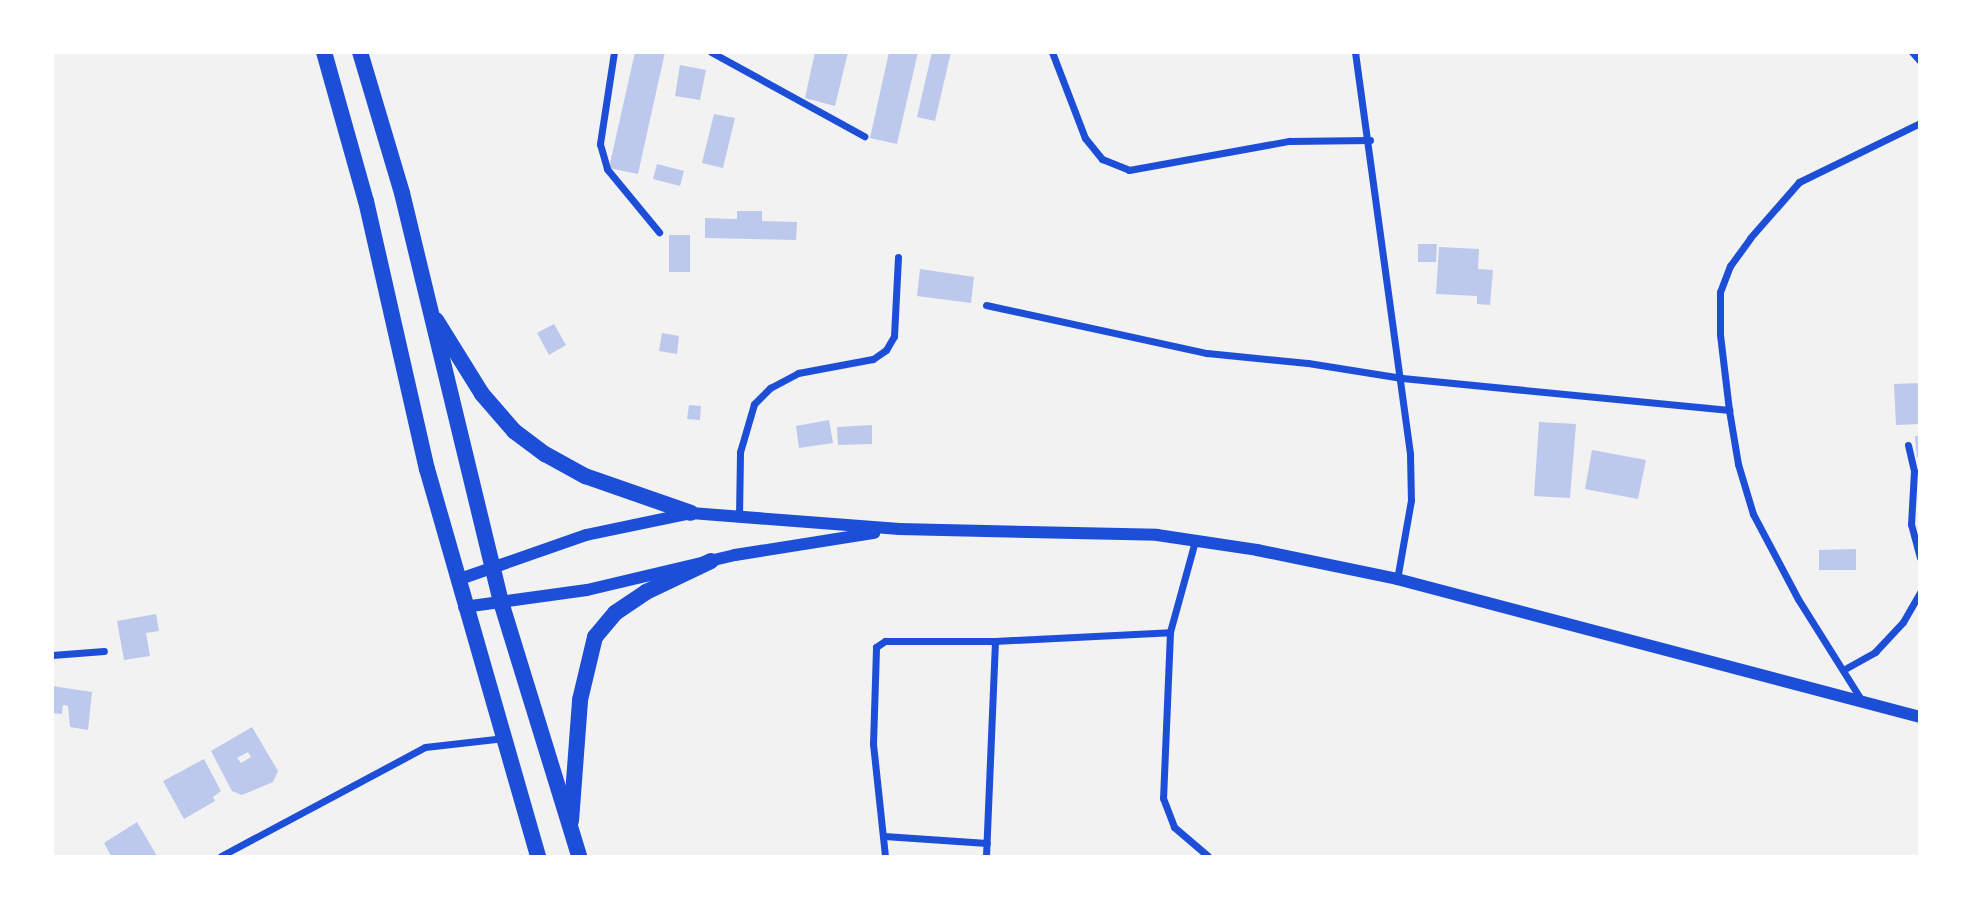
<!DOCTYPE html>
<style>
body{margin:0}
#map{position:relative;width:1972px;height:909px;overflow:hidden;background:#f2f2f2;font-family:"Work Sans",sans-serif}
div>[style]{position:absolute}
[style*='--x']{left:calc(var(--x)*1px);top:calc(var(--y)*1px);width:calc(var(--w)*1px);rotate:calc(var(--a)*1deg)}
.building>*{inset:0;background:#bdc9ec}
.minor>*{height:7px;margin:-3.5px;padding:0 3.5px;transform-origin:3.5px;border-radius:3.5px;background:#1d4ed8}
.tertiary>*{height:12px;margin:-6px;padding:0 6px;transform-origin:6px;border-radius:6px;background:#1d4ed8}
.trunk>*{height:16px;margin:-8px;padding:0 8px;transform-origin:8px;border-radius:8px;background:#1d4ed8}
span{translate:-50% -50%;white-space:nowrap;text-align:center;line-height:1.15;-webkit-text-stroke:5px #fff;paint-order:stroke}
.frame{position:absolute;inset:0;border:54px solid #fff;pointer-events:none}
</style>
<div id="map">
<div class="building">
<div style="clip-path:polygon(635px 52px,665px 52px,638px 174px,609px 168px)"></div>
<div style="clip-path:polygon(815px 52px,848px 52px,835px 106px,805px 98px)"></div>
<div style="clip-path:polygon(889px 52px,918px 52px,897px 144px,870px 138px)"></div>
<div style="clip-path:polygon(932px 52px,951px 52px,935px 121px,917px 117px)"></div>
<div style="clip-path:polygon(680px 65px,706px 70px,700px 100px,675px 96px)"></div>
<div style="clip-path:polygon(714px 114px,735px 118px,723px 168px,702px 163px)"></div>
<div style="clip-path:polygon(657px 164px,684px 171px,680px 186px,653px 179px)"></div>
<div style="clip-path:polygon(737px 211px,762px 211px,762px 221px,797px 222px,796px 240px,705px 238px,705px 218px,737px 219px)"></div>
<div style="clip-path:polygon(669px 235px,690px 235px,690px 272px,669px 272px)"></div>
<div style="clip-path:polygon(1418px 244px,1437px 244px,1436px 262px,1418px 262px)"></div>
<div style="clip-path:polygon(1439px 247px,1479px 249px,1478px 269px,1493px 270px,1490px 305px,1477px 304px,1477px 296px,1436px 294px)"></div>
<div style="clip-path:polygon(920px 269px,974px 277px,971px 303px,917px 296px)"></div>
<div style="clip-path:polygon(554px 324px,566px 345px,549px 355px,537px 333px)"></div>
<div style="clip-path:polygon(662px 333px,679px 336px,677px 354px,659px 351px)"></div>
<div style="clip-path:polygon(1920px 383px,1920px 424px,1896px 425px,1894px 384px)"></div>
<div style="clip-path:polygon(689px 405px,701px 406px,700px 420px,687px 419px)"></div>
<div style="clip-path:polygon(829px 420px,833px 443px,799px 448px,796px 426px)"></div>
<div style="clip-path:polygon(1539px 422px,1576px 424px,1570px 498px,1534px 496px)"></div>
<div style="clip-path:polygon(872px 425px,872px 444px,838px 445px,837px 427px)"></div>
<div style="clip-path:polygon(1915px 436px,1920px 436px,1920px 457px,1917px 457px)"></div>
<div style="clip-path:polygon(1592px 450px,1646px 460px,1638px 499px,1585px 489px)"></div>
<div style="clip-path:polygon(1856px 549px,1856px 570px,1819px 570px,1819px 550px)"></div>
<div style="clip-path:polygon(156px 614px,159px 631px,146px 633px,150px 656px,124px 660px,117px 621px)"></div>
<div style="clip-path:polygon(52px 686px,92px 692px,88px 730px,70px 727px,68px 706px,63px 705px,62px 714px,52px 713px)"></div>
<div style="clip-path:polygon(evenodd,252px 727px,278px 771px,273px 782px,242px 795px,232px 791px,211px 751px,252px 727px,248px 752px,251px 757px,241px 763px,237px 758px,248px 752px)"></div>
<div style="clip-path:polygon(204px 759px,221px 791px,213px 797px,215px 801px,184px 819px,163px 781px)"></div>
<div style="clip-path:polygon(137px 822px,157px 856px,111px 856px,104px 843px)"></div>
</div>
<div class="minor">
<div style="--x:614;--y:52;--w:93;--a:98.7"></div>
<div style="--x:600;--y:144;--w:26;--a:74"></div>
<div style="--x:607;--y:169;--w:82;--a:50.5"></div>
<div style="--x:711;--y:52;--w:175;--a:28.8"></div>
<div style="--x:1052;--y:52;--w:92;--a:69"></div>
<div style="--x:1085;--y:138;--w:27;--a:51"></div>
<div style="--x:1102;--y:159;--w:29;--a:22"></div>
<div style="--x:1129;--y:170;--w:163;--a:-10.3"></div>
<div style="--x:1289;--y:141;--w:81;--a:-0.7"></div>
<div style="--x:1355;--y:52;--w:406;--a:82.2"></div>
<div style="--x:1410;--y:454;--w:46;--a:88.8"></div>
<div style="--x:1411;--y:500;--w:80;--a:100"></div>
<div style="--x:1912;--y:52;--w:12;--a:48"></div>
<div style="--x:986;--y:305;--w:226;--a:12.3"></div>
<div style="--x:1207;--y:353;--w:101;--a:5.7"></div>
<div style="--x:1308;--y:363;--w:95;--a:9.1"></div>
<div style="--x:1402;--y:378;--w:329;--a:5.6"></div>
<div style="--x:1908;--y:445;--w:27;--a:77"></div>
<div style="--x:1914;--y:471;--w:53;--a:93.2"></div>
<div style="--x:1911;--y:524;--w:35;--a:75"></div>
<div style="--x:739;--y:517;--w:65;--a:-89.1"></div>
<div style="--x:740;--y:452;--w:50;--a:-73.7"></div>
<div style="--x:754;--y:404;--w:23;--a:-45"></div>
<div style="--x:770;--y:388;--w:32;--a:-28"></div>
<div style="--x:798;--y:373;--w:76;--a:-10.6"></div>
<div style="--x:873;--y:359;--w:16;--a:-35"></div>
<div style="--x:886;--y:350;--w:16;--a:-60"></div>
<div style="--x:894;--y:336;--w:79;--a:-87.1"></div>
<div style="--x:1195;--y:541;--w:94;--a:105.4"></div>
<div style="--x:1170;--y:632;--w:166;--a:92.4"></div>
<div style="--x:1163;--y:798;--w:31;--a:69"></div>
<div style="--x:1174;--y:827;--w:45;--a:40.5"></div>
<div style="--x:52;--y:655;--w:52;--a:-4.4"></div>
<div style="--x:1843;--y:670;--w:37;--a:-29"></div>
<div style="--x:1875;--y:652;--w:41;--a:-47"></div>
<div style="--x:1903;--y:622;--w:34;--a:-60"></div>
<div style="--x:1862;--y:701;--w:120;--a:-122.1"></div>
<div style="--x:1798;--y:599;--w:96;--a:-117.9"></div>
<div style="--x:1753;--y:514;--w:52;--a:-106.7"></div>
<div style="--x:1738;--y:464;--w:55;--a:-99.5"></div>
<div style="--x:1729;--y:410;--w:77;--a:-96.8"></div>
<div style="--x:1720;--y:334;--w:42;--a:-90"></div>
<div style="--x:1720;--y:292;--w:28;--a:-69"></div>
<div style="--x:1730;--y:266;--w:34;--a:-54"></div>
<div style="--x:1750;--y:238;--w:74;--a:-48.8"></div>
<div style="--x:1799;--y:182;--w:135;--a:-26"></div>
<div style="--x:884;--y:836;--w:103;--a:3.9"></div>
<div style="--x:221;--y:856;--w:231;--a:-28.1"></div>
<div style="--x:425;--y:747;--w:80;--a:-6.5"></div>
<div style="--x:885;--y:856;--w:113;--a:-96.1"></div>
<div style="--x:873;--y:744;--w:97;--a:-88.2"></div>
<div style="--x:876;--y:647;--w:11;--a:-34"></div>
<div style="--x:885;--y:641;--w:110;--a:0"></div>
<div style="--x:986;--y:856;--w:215;--a:-87.6"></div>
<div style="--x:995;--y:641;--w:175;--a:-2.9"></div>
</div>
<div class="tertiary">
<div style="--x:457;--y:580;--w:137;--a:-19.2"></div>
<div style="--x:586;--y:535;--w:107;--a:-11.8"></div>
<div style="--x:691;--y:513;--w:209;--a:4.4"></div>
<div style="--x:899;--y:529;--w:258;--a:1.3"></div>
<div style="--x:1157;--y:535;--w:101;--a:8.5"></div>
<div style="--x:1257;--y:550;--w:143;--a:11.7"></div>
<div style="--x:1397;--y:579;--w:541;--a:14.78"></div>
<div style="--x:464;--y:607;--w:124;--a:-7.9"></div>
<div style="--x:587;--y:590;--w:152;--a:-13.3"></div>
<div style="--x:735;--y:555;--w:141;--a:-9"></div>
</div>
<div class="trunk">
<div style="--x:324;--y:52;--w:155;--a:74.3"></div>
<div style="--x:366;--y:201;--w:275;--a:77.2"></div>
<div style="--x:427;--y:469;--w:403;--a:74"></div>
<div style="--x:360;--y:52;--w:147;--a:73.4"></div>
<div style="--x:402;--y:193;--w:421;--a:76.4"></div>
<div style="--x:501;--y:602;--w:266;--a:72.9"></div>
<div style="--x:436;--y:320;--w:87;--a:58.1"></div>
<div style="--x:482;--y:394;--w:49;--a:49.1"></div>
<div style="--x:514;--y:431;--w:39;--a:37"></div>
<div style="--x:545;--y:454;--w:46;--a:28.8"></div>
<div style="--x:585;--y:476;--w:112;--a:19.2"></div>
<div style="--x:571;--y:821;--w:121;--a:-85.7"></div>
<div style="--x:580;--y:700;--w:65;--a:-76.6"></div>
<div style="--x:595;--y:637;--w:31;--a:-50"></div>
<div style="--x:615;--y:613;--w:37;--a:-34"></div>
<div style="--x:646;--y:592;--w:72;--a:-25.5"></div>
</div>
<div class="frame"></div>
</div>
